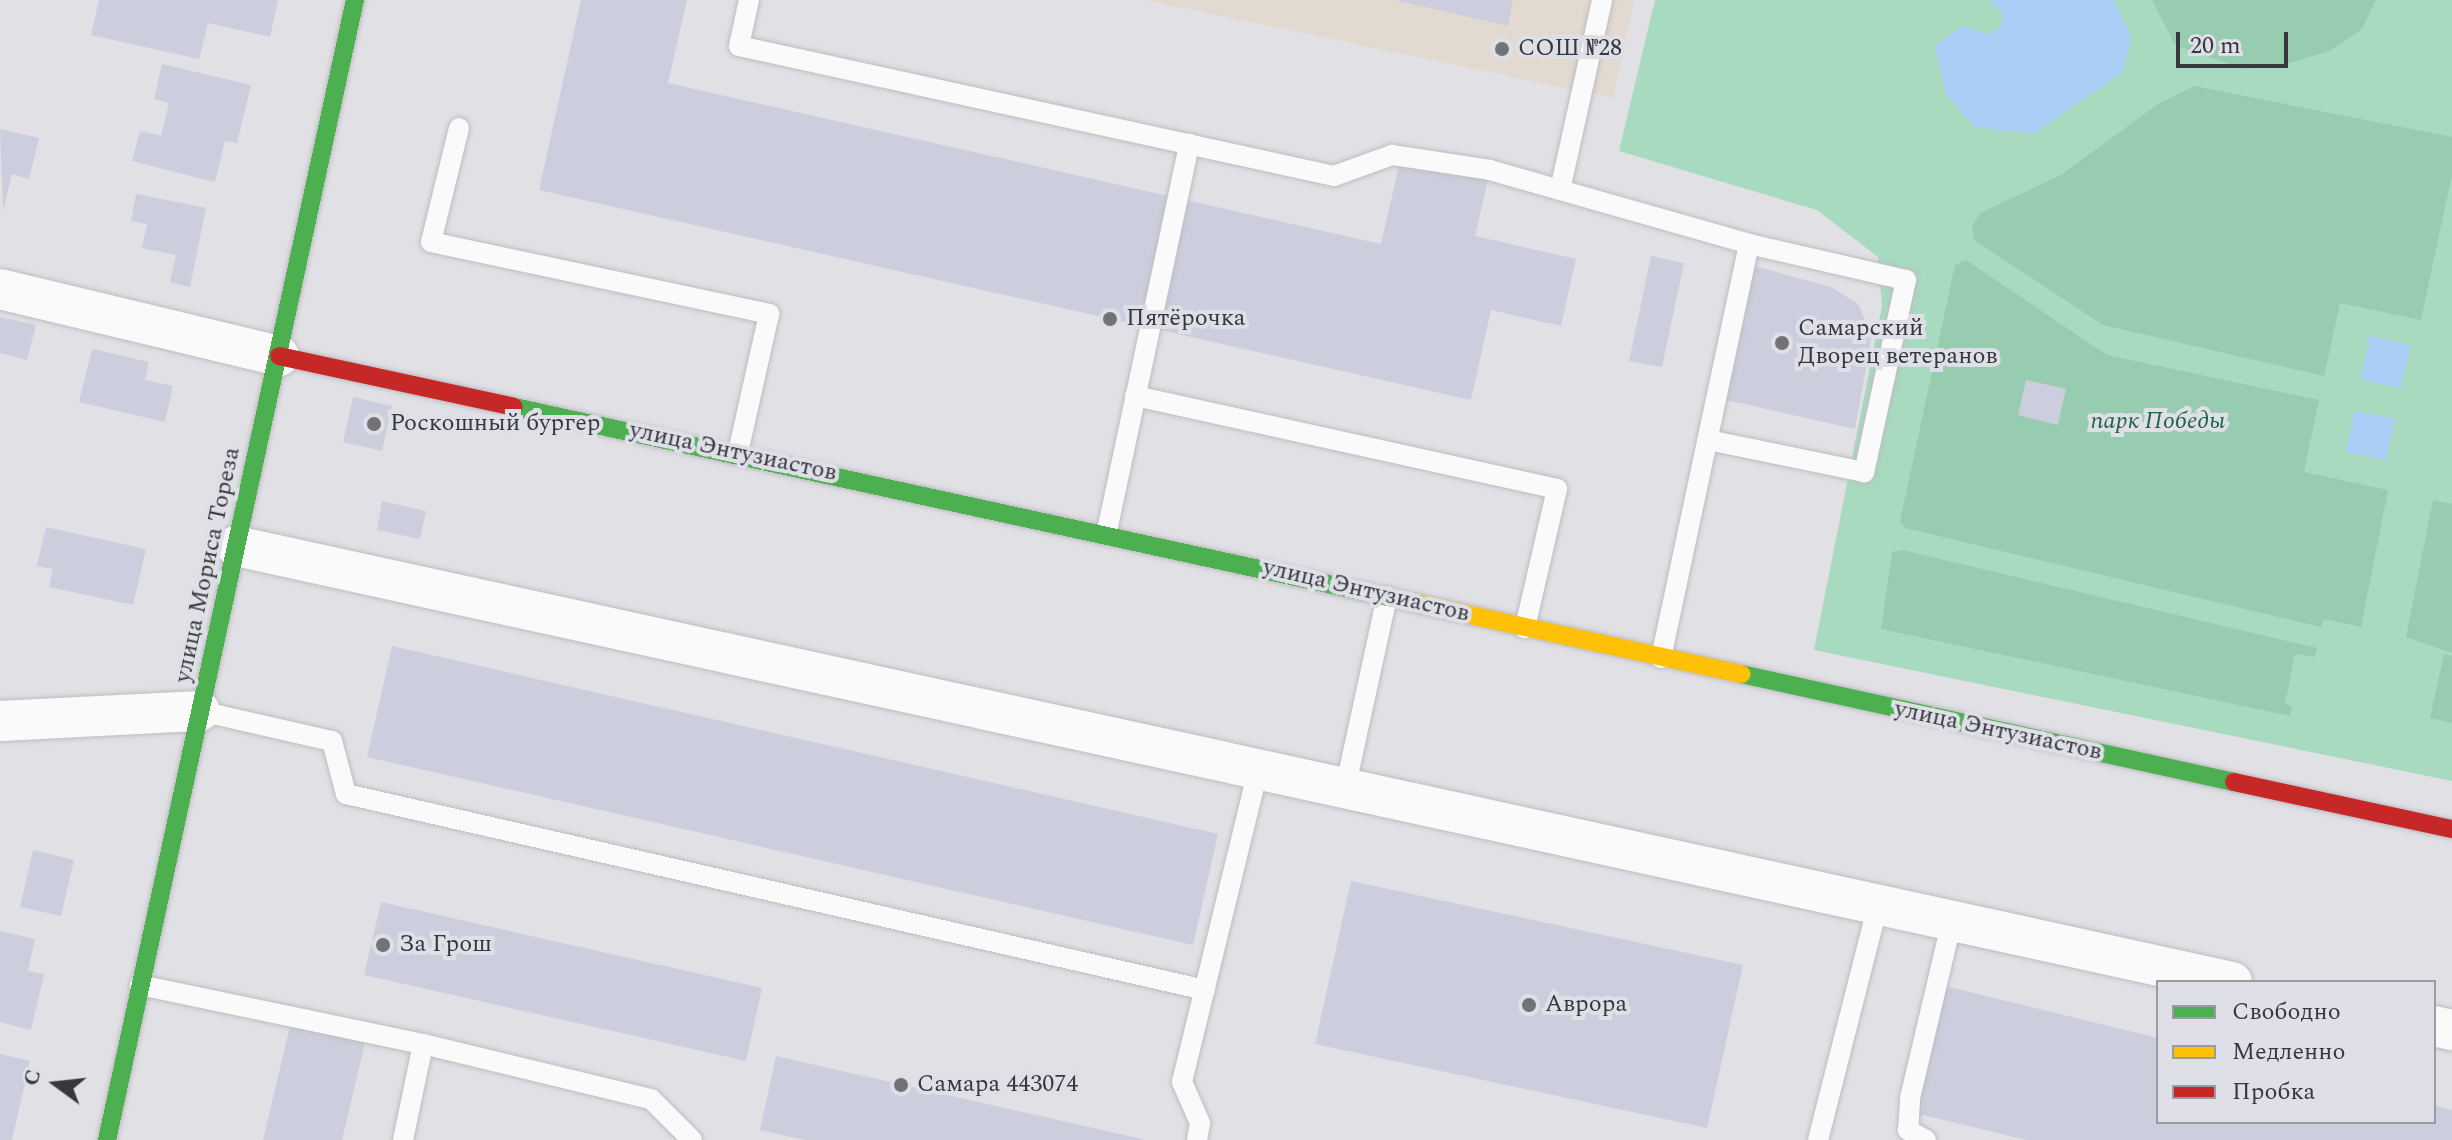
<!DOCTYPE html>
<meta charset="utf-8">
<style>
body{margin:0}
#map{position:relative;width:2452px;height:1140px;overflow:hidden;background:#e0e0e5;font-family:Spectral,serif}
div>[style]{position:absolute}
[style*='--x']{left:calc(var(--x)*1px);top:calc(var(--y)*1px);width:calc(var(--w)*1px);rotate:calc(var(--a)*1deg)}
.education>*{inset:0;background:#e2d9d1}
.green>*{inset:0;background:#a8dabf}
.forest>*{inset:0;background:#97ccb1}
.water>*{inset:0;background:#abcef7}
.building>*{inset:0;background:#cccedd}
.roads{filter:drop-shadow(0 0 2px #bdbdc1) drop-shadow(0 0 2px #bdbdc1)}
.lane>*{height:20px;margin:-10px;padding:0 10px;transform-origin:10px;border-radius:10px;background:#fafafb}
.street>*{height:40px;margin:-20px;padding:0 20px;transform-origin:20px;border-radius:20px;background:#fafafb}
.fast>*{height:18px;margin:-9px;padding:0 9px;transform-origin:9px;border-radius:9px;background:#4caf50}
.slow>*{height:18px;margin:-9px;padding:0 9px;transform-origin:9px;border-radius:9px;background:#ffc107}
.jam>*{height:18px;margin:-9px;padding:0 9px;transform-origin:9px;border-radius:9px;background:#c62828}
.dots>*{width:22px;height:22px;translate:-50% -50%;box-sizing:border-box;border:4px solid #dedfe7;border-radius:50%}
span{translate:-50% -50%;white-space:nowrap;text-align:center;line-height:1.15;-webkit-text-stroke:8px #dedfe7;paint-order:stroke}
.poi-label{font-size:24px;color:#37383b}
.left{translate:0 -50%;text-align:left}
.park-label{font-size:24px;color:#206541;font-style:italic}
.street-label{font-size:24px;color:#37383b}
.legend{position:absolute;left:2156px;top:980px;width:280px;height:144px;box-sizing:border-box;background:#dedfe7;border:2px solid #9b9ca2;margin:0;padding:10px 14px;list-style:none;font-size:24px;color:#37383b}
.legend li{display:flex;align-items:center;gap:16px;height:40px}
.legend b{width:40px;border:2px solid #9b9ca2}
.north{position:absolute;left:16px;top:1044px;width:80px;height:80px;-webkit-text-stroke:6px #dedfe7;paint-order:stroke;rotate:285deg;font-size:22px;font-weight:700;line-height:32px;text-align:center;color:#37383b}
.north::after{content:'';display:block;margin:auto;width:28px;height:36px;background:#37383b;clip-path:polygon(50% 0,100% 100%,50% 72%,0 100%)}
.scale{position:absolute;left:2176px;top:32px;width:112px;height:36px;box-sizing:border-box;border:4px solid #37383b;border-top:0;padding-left:10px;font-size:24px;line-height:28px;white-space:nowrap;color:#37383b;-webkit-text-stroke:6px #dedfe7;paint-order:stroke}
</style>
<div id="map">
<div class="education">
<div style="clip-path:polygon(1146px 0,1634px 0,1613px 98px)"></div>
</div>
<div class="green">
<div style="clip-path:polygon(1655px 0,2452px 0,2452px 781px,1814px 650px,1882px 306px,1878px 257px,1817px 210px,1619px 151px)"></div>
</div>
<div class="forest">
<div style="clip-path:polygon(2152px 0,2376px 0,2362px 29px,2330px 51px,2275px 67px,2244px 69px,2175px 45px)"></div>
<div style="clip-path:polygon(2194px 86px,2452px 137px,2452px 174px,2421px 320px,2340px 303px,2324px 376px,2103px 325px,1974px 240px,1972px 226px,1980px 213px,2061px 175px,2158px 104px)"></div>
<div style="clip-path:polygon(1966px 260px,2107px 355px,2319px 400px,2304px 472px,2388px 490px,2361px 627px,2324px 619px,2321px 627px,1905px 528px,1900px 521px,1955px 265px)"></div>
<div style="clip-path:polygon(2433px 500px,2452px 504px,2452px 653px,2406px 637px)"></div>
<div style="clip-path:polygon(1902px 550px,2317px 648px,2315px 657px,2295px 654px,2285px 704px,2292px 706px,2290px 716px,1881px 629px,1892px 552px)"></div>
<div style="clip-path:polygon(2444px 654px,2452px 656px,2452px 723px,2430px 718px)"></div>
</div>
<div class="water">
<div style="clip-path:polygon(1989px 0,2113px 0,2132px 36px,2123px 72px,2033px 134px,1975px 127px,1946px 95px,1935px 45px,1962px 26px,1989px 34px,1999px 28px,2004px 15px)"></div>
<div style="clip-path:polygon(2369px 336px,2410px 345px,2401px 388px,2361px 380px)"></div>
<div style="clip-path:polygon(2354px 411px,2395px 419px,2386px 460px,2346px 452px)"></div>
</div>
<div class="building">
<div style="clip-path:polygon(99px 0,278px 0,270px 37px,208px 23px,199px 59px,91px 35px)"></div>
<div style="clip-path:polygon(581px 0,687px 0,668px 83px,1381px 244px,1400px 161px,1488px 180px,1475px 236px,1576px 259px,1561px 326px,1491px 310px,1471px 400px,539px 190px)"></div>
<div style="clip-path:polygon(1395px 0,1513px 0,1508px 26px)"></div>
<div style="clip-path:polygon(162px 64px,251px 85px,237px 143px,225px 141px,215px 182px,132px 161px,140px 131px,161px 136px,169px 103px,154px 99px)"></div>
<div style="clip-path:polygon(0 129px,39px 138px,29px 179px,12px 174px,3px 211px)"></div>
<div style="clip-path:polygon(136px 194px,206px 208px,190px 287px,170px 282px,176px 255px,142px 248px,147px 224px,131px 221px)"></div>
<div style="clip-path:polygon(1651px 256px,1684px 263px,1662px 367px,1629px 361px)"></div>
<div style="clip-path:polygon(1747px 264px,1831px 287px,1858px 304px,1872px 335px,1855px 429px,1722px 399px)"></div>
<div style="clip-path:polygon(0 317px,36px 325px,27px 360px,0 353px)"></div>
<div style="clip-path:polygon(92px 349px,149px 362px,145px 380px,173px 386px,165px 422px,79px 402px)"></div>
<div style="clip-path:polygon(2026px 380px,2066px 389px,2058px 425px,2018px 415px)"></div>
<div style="clip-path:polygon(353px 397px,392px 406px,382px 451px,343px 442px)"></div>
<div style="clip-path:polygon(382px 501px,426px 511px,420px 539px,377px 530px)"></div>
<div style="clip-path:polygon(46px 527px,146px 549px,133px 605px,49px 587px,53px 569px,37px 566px)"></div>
<div style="clip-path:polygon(392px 646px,1218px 834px,1193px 945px,367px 757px)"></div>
<div style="clip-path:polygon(33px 850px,74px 860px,61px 916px,20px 907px)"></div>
<div style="clip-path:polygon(1351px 881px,1743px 965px,1707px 1128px,1315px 1044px)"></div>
<div style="clip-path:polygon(381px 902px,762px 988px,746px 1061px,364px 975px)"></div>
<div style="clip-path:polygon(0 931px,35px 939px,28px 971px,44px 974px,31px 1030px,0 1022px)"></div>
<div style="clip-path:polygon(1945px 986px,2158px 1038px,2158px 1122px,2434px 1122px,2434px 1105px,2452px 1110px,2452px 1140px,2026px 1140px,1915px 1113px)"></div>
<div style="clip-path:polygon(290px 1026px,365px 1043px,342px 1140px,263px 1140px)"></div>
<div style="clip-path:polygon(0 1054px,30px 1061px,12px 1140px,0 1140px)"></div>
<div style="clip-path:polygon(776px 1056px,1142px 1139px,1142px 1140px,805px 1140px,760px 1130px)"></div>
</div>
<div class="roads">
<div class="lane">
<div style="--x:749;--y:0;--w:47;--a:102.3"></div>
<div style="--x:739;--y:46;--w:609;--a:12.32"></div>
<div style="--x:1334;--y:176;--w:62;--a:-19.9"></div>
<div style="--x:1392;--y:155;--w:99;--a:8.7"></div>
<div style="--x:1490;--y:170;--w:269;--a:15.9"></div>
<div style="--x:1749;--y:244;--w:161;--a:12.9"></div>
<div style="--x:1906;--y:280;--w:197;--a:102.3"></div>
<div style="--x:1864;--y:472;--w:159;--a:-168.4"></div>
<div style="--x:459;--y:128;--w:117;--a:103.8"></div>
<div style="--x:431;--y:242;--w:346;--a:12"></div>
<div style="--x:769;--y:314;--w:142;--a:102.6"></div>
<div style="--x:1560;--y:190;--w:195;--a:-77.5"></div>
<div style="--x:1135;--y:396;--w:432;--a:12.4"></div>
<div style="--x:1557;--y:489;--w:143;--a:103"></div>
<div style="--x:1107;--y:531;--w:396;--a:-78"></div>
<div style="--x:1661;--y:658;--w:423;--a:-78"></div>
<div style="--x:200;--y:711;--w:135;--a:12.8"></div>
<div style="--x:332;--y:741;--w:55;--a:75.2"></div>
<div style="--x:346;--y:794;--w:881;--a:12.85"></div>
<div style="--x:1345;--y:789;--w:197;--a:-77.7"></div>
<div style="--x:140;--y:985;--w:289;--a:11.8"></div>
<div style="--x:423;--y:1044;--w:98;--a:101.8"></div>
<div style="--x:423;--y:1044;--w:235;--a:13.6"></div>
<div style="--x:651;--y:1099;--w:58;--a:45"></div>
<div style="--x:1197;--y:1140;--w:17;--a:-80"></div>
<div style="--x:1200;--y:1123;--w:45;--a:-113.7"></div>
<div style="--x:1182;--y:1082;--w:321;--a:-76.3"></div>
<div style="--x:1818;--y:1140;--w:243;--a:-75.7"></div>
<div style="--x:1926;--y:1140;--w:21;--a:-151"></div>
<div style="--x:1908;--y:1130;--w:32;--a:-86"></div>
<div style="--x:1910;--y:1098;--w:182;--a:-76.7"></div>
</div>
<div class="street">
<div style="--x:0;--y:289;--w:287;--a:13.5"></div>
<div style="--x:236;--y:546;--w:2043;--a:12.32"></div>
<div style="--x:0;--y:721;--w:200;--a:-2.9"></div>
<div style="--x:2434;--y:1026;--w:18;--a:13"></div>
</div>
<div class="fast">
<div style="--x:514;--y:407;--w:927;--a:12.27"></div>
<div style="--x:1741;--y:674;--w:505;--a:12.36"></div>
<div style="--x:107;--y:1140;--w:1167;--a:-77.73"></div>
</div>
<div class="slow">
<div style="--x:1420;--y:604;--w:329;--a:12.3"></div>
</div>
<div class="jam">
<div style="--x:279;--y:356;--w:240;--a:12.2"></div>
<div style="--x:2234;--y:782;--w:223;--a:12.2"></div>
</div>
</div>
<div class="dots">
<div style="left:1502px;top:49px;background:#727376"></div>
<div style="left:1110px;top:319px;background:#727376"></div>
<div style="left:1782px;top:343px;background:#727376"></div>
<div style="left:374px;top:424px;background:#727376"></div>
<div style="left:383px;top:945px;background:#727376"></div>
<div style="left:1529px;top:1005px;background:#727376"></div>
<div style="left:901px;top:1085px;background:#727376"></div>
</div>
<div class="poi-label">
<span class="left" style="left:1518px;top:49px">СОШ №28</span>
<span class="left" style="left:1126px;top:319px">Пятёрочка</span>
<span class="left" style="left:1798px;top:343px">Самарский<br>Дворец ветеранов</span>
<span class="left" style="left:390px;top:424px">Роскошный бургер</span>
<span class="left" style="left:399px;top:945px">За Грош</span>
<span class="left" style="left:1545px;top:1005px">Аврора</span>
<span class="left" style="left:917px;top:1085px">Самара 443074</span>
</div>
<div class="park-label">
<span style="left:2158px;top:422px">парк Победы</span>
</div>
<div class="street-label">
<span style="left:733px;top:452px;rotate:12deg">улица Энтузиастов</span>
<span style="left:208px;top:565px;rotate:-78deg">улица Мориса Тореза</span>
<span style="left:1366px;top:591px;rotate:13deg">улица Энтузиастов</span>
<span style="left:1998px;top:731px;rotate:12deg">улица Энтузиастов</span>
</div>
<ul class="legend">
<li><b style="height:10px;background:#4caf50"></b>Свободно</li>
<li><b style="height:10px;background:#ffc107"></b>Медленно</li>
<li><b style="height:10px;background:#c62828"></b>Пробка</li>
</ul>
<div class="north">С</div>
<div class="scale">20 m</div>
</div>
